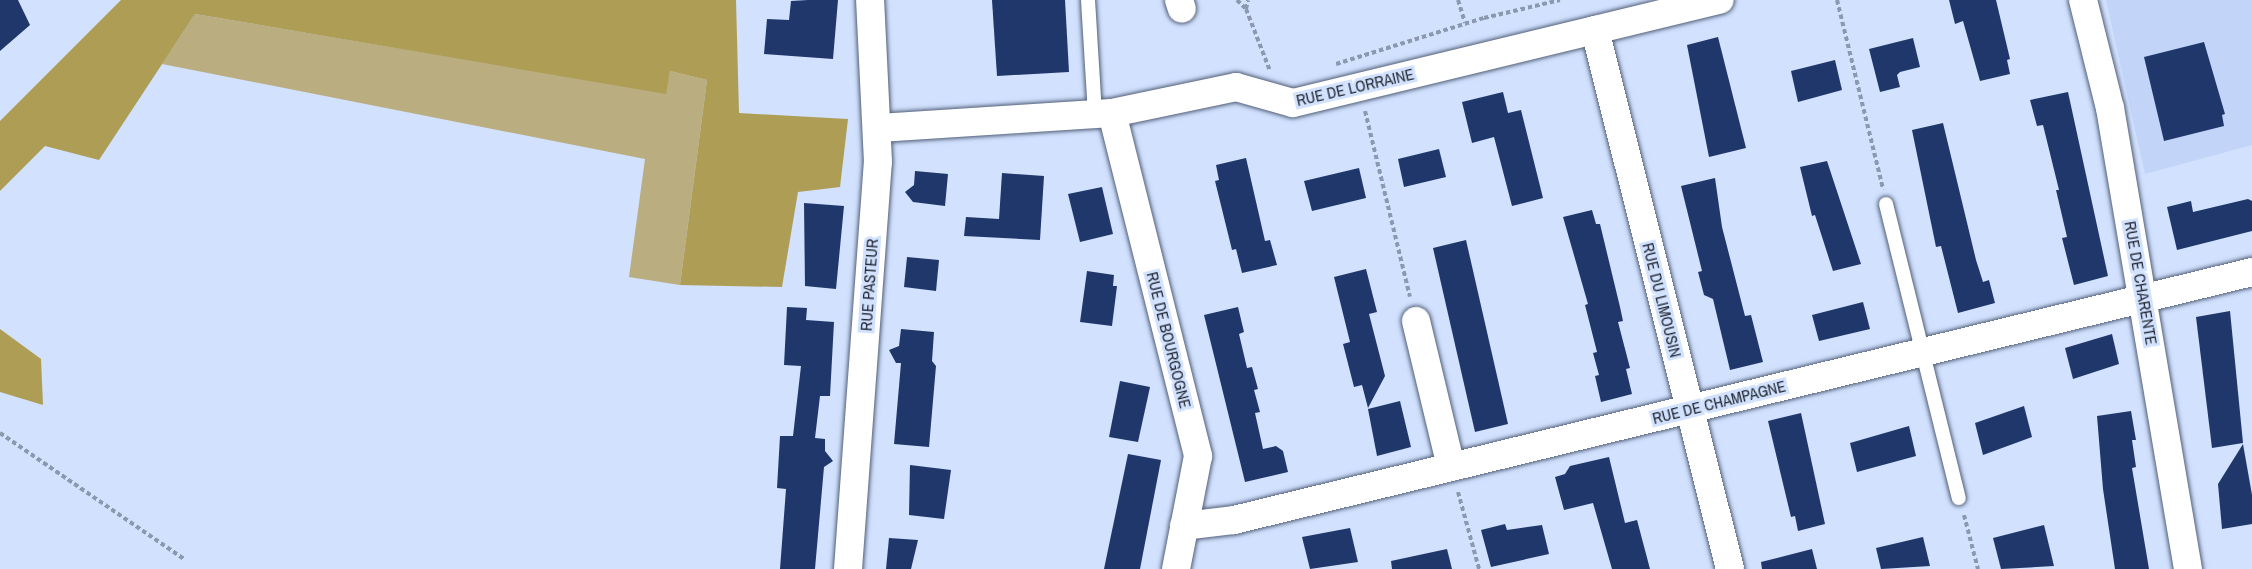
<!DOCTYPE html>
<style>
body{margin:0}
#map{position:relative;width:2252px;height:569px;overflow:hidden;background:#d1e1fe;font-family:"Archivo Narrow",sans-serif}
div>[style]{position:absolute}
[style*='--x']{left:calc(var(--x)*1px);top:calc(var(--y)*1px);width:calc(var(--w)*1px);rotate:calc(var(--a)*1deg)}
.built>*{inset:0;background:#c2d4f7}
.green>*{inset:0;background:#baae81}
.forest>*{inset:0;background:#ae9d55}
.building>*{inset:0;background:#1f376a}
.path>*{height:4px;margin-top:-2px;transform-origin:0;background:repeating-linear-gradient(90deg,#8c98ad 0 4.5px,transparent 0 7.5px)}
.roads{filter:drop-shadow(0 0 2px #525f78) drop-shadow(0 0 2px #525f78)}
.lane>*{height:14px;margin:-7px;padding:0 7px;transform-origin:7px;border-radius:7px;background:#fff}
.street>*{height:28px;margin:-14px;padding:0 14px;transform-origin:14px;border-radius:14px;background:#fff}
span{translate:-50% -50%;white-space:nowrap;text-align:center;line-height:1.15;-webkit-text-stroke:6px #d1e1fe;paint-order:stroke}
.street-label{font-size:16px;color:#1f252f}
</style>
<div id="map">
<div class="built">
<div style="clip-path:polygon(2106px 0,2252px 0,2252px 145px,2145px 174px)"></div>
</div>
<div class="green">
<div style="clip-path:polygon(195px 14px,665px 93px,670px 71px,707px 80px,680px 285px,629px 277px,645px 159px,162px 64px)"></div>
</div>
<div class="forest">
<div style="clip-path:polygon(121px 0,736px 0,739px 113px,848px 119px,840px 187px,798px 192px,782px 287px,680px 285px,707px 80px,670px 71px,666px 94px,195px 14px,99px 160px,45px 146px,0 191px,0 121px)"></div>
<div style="clip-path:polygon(0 329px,41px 359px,43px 405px,0 392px)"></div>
</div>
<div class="building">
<div style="clip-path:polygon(0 0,18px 0,30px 25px,0 51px)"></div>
<div style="clip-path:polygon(808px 0,838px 0,833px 59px,764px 54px,767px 19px,789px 20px,791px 1px)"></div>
<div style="clip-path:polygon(992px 0,1065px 0,1069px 72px,997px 76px)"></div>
<div style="clip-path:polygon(1949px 0,1996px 0,2010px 59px,2007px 60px,2010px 74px,1980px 81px,1963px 21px,1955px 24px)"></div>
<div style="clip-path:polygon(1718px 37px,1746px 148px,1709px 157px,1687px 45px)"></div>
<div style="clip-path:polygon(1913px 38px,1920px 67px,1900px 72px,1897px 75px,1900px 87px,1880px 92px,1869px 49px)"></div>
<div style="clip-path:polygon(2204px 42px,2225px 114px,2222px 115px,2224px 126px,2164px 141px,2144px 57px)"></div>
<div style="clip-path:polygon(1835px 60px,1842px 90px,1798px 102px,1791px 71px)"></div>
<div style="clip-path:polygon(1503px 92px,1508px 113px,1521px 110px,1543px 198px,1512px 206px,1494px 137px,1472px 143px,1462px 102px)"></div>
<div style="clip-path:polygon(2068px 92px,2108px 276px,2074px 285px,2062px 238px,2067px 237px,2056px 190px,2059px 190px,2043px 125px,2037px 126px,2030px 100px)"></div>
<div style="clip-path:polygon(1943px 123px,1976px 260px,1983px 282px,1989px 280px,1995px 303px,1958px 313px,1941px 246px,1936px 247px,1912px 130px)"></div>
<div style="clip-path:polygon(1439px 149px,1446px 177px,1404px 187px,1398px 159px)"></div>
<div style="clip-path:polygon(1246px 158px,1265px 241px,1270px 240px,1277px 265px,1242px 273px,1236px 249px,1232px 250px,1215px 181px,1219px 180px,1216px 165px)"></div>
<div style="clip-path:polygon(1827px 161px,1861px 264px,1833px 271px,1815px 215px,1812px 216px,1800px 167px)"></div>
<div style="clip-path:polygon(1359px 168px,1366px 198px,1312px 211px,1304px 181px)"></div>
<div style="clip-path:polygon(915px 171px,948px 174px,945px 206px,913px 202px,905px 192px,914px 185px)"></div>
<div style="clip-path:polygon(1002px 173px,1044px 176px,1040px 240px,964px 236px,966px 217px,999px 219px)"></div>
<div style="clip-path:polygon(1715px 178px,1722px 227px,1745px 316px,1751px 315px,1763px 362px,1730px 370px,1713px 299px,1704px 295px,1698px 272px,1702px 271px,1681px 186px)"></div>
<div style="clip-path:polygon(1102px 187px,1113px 234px,1080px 242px,1068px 194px)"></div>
<div style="clip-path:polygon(2248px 199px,2252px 201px,2252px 231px,2177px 250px,2167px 207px,2191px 201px,2193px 212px)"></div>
<div style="clip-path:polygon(804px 203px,844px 206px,836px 289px,805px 286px)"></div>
<div style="clip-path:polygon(1592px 210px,1596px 224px,1600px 224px,1620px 307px,1623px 321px,1618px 322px,1630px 368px,1626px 369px,1632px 394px,1601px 402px,1595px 376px,1599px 375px,1593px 353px,1597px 352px,1585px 305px,1588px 304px,1563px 217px)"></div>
<div style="clip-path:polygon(1466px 240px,1508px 424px,1475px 432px,1433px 248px)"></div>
<div style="clip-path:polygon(907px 257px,939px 260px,936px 291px,904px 287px)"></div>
<div style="clip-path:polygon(1366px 269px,1377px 312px,1369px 314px,1385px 376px,1368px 408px,1362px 385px,1354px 387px,1343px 344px,1350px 342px,1334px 277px)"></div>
<div style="clip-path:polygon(1087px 271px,1114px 275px,1113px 286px,1117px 286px,1112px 326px,1080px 322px)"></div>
<div style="clip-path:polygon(1863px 302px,1870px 329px,1819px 341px,1812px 315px)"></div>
<div style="clip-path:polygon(787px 307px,807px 308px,806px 320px,834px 322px,830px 396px,820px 396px,815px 438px,825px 439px,825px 451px,833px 461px,824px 467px,815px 569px,780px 569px,786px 489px,777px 488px,780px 436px,793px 436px,801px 366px,784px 365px)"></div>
<div style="clip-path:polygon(1238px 307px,1244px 332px,1239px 334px,1247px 368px,1252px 367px,1258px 389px,1254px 390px,1260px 412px,1255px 413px,1263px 449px,1276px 446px,1283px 451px,1288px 472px,1245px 482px,1204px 315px)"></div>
<div style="clip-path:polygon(2230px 311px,2243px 443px,2212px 448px,2196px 317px)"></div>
<div style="clip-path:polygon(901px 329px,934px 332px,932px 361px,936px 366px,929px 447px,894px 444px,901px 363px,896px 363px,889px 350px,899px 346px)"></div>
<div style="clip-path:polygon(2112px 334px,2119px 364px,2073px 379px,2065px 348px)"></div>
<div style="clip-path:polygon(1120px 381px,1150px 387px,1138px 442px,1109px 437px)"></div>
<div style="clip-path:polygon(1400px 401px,1411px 447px,1377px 456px,1368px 409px)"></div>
<div style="clip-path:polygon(2024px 406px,2032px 437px,1983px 455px,1975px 423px)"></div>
<div style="clip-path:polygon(2131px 411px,2136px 440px,2132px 440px,2136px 467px,2132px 468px,2149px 569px,2115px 569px,2103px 489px,2097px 416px)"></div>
<div style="clip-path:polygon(1801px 413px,1825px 524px,1798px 531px,1795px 516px,1791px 517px,1768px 421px)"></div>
<div style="clip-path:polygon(1909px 426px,1916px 456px,1857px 472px,1850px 443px)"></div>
<div style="clip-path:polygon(2243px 444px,2252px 495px,2252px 524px,2222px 529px,2218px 484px)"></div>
<div style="clip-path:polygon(1128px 454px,1161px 460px,1140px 569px,1104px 569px)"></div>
<div style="clip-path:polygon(1609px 457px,1625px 523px,1637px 520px,1650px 569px,1612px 569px,1593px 503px,1564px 510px,1555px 477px,1565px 474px,1570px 466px)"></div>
<div style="clip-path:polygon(910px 465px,951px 470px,944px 519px,909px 515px)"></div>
<div style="clip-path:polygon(1505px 524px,1507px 530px,1542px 525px,1549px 554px,1491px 567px,1481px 530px)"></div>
<div style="clip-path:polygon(2044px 525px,2054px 566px,2001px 569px,1993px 538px)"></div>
<div style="clip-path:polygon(1350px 528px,1358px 562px,1310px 569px,1302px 537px)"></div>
<div style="clip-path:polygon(1923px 537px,1930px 566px,1881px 569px,1876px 548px)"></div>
<div style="clip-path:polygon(889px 538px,918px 540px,911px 569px,886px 569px)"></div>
<div style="clip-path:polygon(1447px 549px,1452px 569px,1392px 569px,1391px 561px)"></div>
<div style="clip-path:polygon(1812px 549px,1817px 569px,1762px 569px,1761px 562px)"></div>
</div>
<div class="path">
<div style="--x:1237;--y:0;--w:13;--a:45"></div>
<div style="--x:1246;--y:9;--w:66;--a:68.8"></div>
<div style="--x:1458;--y:0;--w:24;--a:73"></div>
<div style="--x:1837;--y:0;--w:195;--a:76.3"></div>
<div style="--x:1246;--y:9;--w:9;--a:-77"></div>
<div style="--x:1336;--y:64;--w:155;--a:-17.3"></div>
<div style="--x:1484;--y:18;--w:78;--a:-13.3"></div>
<div style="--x:1365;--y:111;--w:191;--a:76.4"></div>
<div style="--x:0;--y:433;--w:223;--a:34.4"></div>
<div style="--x:1458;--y:492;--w:80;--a:74.7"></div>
<div style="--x:1964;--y:515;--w:56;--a:75.5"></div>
</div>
<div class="roads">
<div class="lane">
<div style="--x:1088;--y:0;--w:114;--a:86.5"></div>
<div style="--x:1886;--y:204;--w:303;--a:76.1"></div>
</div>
<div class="street">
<div style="--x:1179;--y:0;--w:9;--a:72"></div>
<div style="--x:2083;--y:0;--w:111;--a:76"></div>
<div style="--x:2110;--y:108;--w:468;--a:80.4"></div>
<div style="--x:1595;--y:30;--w:556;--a:75.94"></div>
<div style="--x:1112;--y:113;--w:354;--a:75.9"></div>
<div style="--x:1198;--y:456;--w:115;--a:101"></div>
<div style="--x:879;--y:128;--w:233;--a:-3.7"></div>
<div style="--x:1112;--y:113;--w:127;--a:-11.8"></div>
<div style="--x:1236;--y:87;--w:59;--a:15.7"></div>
<div style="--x:1293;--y:103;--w:439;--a:-13.6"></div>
<div style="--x:1416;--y:321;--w:150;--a:76.5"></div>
<div style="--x:1184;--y:526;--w:50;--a:-6.8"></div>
<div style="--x:1234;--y:520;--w:1048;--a:-13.69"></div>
<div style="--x:848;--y:569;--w:408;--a:-85.8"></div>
<div style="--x:878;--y:162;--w:162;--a:-92.8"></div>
</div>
</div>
<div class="street-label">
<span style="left:1355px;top:87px;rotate:-13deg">RUE DE LORRAINE</span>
<span style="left:2141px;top:283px;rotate:80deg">RUE DE CHARENTE</span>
<span style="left:869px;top:285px;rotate:-86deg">RUE PASTEUR</span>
<span style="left:1662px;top:300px;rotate:76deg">RUE DU LIMOUSIN</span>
<span style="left:1169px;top:340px;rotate:76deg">RUE DE BOURGOGNE</span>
<span style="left:1719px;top:402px;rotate:-14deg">RUE DE CHAMPAGNE</span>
</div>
</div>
